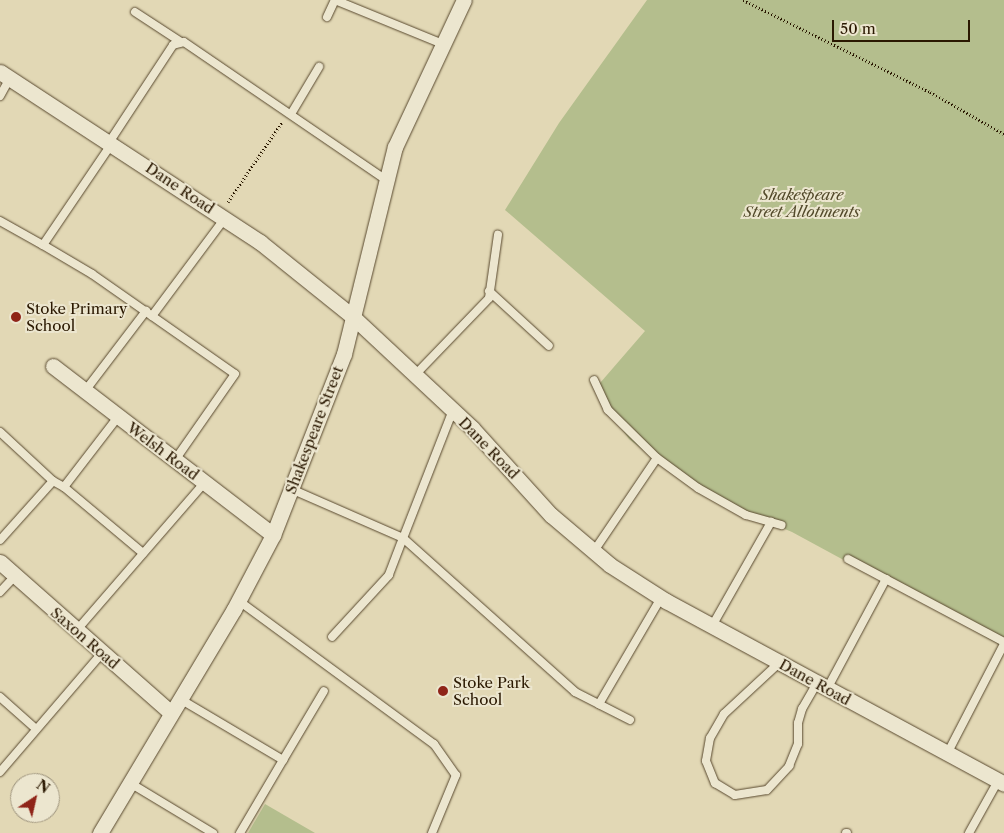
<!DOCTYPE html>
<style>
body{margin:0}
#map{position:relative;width:1004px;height:833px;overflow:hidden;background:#e2d8b5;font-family:"Libre Caslon Text",serif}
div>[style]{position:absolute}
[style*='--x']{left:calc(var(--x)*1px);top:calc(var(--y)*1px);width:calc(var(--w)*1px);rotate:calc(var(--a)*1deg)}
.green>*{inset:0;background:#b4be8d}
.path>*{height:3px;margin-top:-1.5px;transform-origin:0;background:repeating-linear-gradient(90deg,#2a1801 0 1px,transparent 0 3.5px)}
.roads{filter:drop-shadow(0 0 1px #58482e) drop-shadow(0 0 1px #58482e)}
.service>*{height:8px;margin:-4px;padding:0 4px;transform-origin:4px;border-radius:4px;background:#ece6cf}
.minor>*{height:15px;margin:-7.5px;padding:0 7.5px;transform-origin:7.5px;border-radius:7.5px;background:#ece6cf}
.dots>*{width:14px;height:14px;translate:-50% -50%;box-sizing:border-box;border:2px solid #ece6cf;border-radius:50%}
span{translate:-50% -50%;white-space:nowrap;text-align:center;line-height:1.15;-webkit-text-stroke:4px #ece6cf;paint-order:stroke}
.street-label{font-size:15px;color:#2a1801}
.park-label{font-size:15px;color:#534a2b;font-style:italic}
.poi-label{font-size:15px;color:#2a1801}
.left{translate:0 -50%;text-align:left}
.north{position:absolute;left:10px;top:773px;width:50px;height:50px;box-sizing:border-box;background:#ece6cf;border:1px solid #9e947d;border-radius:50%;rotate:35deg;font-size:14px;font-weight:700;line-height:20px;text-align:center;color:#2a1801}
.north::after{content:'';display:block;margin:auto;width:18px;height:22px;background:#8f2418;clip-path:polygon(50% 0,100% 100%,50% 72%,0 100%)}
.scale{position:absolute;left:832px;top:20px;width:138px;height:22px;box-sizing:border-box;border:2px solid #2a1801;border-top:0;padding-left:6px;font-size:15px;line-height:18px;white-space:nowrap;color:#2a1801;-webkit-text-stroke:4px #ece6cf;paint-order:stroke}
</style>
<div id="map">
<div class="green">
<div style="clip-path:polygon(647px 0,1004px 0,1004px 647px,792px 532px,700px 494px,629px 439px,594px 390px,645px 331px,505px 210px,559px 123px)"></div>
<div style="clip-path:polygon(265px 804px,315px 833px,248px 833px)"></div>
</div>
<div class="path">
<div style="--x:743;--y:0;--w:208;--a:26.2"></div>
<div style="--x:930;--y:92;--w:85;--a:29.6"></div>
<div style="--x:228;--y:202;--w:97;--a:-56"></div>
</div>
<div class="roads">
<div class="service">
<div style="--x:135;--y:12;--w:55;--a:33.1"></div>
<div style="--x:327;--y:17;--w:19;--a:-65"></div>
<div style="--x:335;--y:0;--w:117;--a:22.2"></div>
<div style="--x:0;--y:96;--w:21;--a:-61"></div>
<div style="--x:291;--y:114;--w:55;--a:-59.2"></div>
<div style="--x:110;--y:141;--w:115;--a:-56.7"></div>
<div style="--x:173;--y:45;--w:11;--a:-15"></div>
<div style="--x:184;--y:42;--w:243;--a:34.3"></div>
<div style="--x:0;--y:221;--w:49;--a:29.2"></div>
<div style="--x:43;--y:245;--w:123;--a:-55.9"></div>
<div style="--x:43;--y:245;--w:57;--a:30.6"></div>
<div style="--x:92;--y:274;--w:174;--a:35"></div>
<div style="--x:235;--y:374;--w:105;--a:124.9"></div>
<div style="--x:489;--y:291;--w:81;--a:42.5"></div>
<div style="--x:152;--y:316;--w:122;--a:-53.3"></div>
<div style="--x:415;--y:375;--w:107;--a:-46.1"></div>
<div style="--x:489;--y:298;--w:64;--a:-81.9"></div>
<div style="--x:85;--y:391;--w:101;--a:-52.7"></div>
<div style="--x:453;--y:410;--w:137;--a:111.3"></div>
<div style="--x:403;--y:538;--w:231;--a:41.8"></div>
<div style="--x:575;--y:692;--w:27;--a:27"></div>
<div style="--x:0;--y:432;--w:72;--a:42.8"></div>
<div style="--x:53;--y:481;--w:79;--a:131.9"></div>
<div style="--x:657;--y:458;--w:51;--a:36.2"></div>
<div style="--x:698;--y:488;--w:55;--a:29.4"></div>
<div style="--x:746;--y:515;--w:37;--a:16"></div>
<div style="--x:53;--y:481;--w:13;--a:29"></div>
<div style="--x:64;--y:487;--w:88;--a:-52.4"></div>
<div style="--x:64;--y:487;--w:103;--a:39.9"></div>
<div style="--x:291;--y:489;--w:122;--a:23.6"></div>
<div style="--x:403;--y:538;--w:40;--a:111"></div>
<div style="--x:389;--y:575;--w:84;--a:132.6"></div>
<div style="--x:594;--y:551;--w:112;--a:-55.9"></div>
<div style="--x:657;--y:458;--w:69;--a:-135.6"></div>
<div style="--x:608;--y:410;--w:33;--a:-115"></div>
<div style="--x:848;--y:559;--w:177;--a:28"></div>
<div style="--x:0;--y:592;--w:22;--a:-47"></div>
<div style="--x:239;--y:601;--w:242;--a:36.3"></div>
<div style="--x:434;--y:744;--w:38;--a:55"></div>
<div style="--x:456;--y:775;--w:63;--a:112.5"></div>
<div style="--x:712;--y:626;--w:120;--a:-60.4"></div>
<div style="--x:76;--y:631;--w:196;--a:-49.1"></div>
<div style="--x:779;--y:663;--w:75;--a:137.2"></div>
<div style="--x:724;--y:714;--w:28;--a:120"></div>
<div style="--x:710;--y:738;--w:23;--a:100"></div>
<div style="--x:706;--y:761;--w:24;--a:68"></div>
<div style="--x:715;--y:783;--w:23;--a:31"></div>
<div style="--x:735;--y:795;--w:32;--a:-9"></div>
<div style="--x:767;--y:790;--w:33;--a:-47"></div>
<div style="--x:789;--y:766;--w:24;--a:-68"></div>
<div style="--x:798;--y:744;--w:21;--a:-90"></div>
<div style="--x:798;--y:723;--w:15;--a:-74"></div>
<div style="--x:802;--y:709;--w:30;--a:-60"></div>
<div style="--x:827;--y:689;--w:125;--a:-61.8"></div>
<div style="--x:0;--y:697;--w:48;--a:41.6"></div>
<div style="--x:180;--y:699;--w:120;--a:30.6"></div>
<div style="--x:283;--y:760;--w:85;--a:120.5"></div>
<div style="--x:630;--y:720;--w:35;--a:-153"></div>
<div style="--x:599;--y:704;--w:123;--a:-59.7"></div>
<div style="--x:947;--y:754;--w:124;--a:-62.6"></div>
<div style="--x:283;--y:760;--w:80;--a:-59.3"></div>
<div style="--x:0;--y:772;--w:157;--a:-49.4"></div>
<div style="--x:130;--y:783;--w:97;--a:31.1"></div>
<div style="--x:846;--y:833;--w:1;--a:0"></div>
<div style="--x:969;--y:833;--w:60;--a:-60.9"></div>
</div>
<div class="minor">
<div style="--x:0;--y:72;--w:311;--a:33.2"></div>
<div style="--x:260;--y:242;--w:118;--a:38.8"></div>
<div style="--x:352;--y:316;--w:164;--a:43"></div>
<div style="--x:472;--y:428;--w:118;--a:47.8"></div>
<div style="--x:551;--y:515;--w:77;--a:40.3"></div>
<div style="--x:610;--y:565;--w:67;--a:32.7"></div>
<div style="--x:666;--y:601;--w:384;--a:28.4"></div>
<div style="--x:53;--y:366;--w:277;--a:37.5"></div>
<div style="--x:0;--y:562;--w:228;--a:41.4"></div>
<div style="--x:100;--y:833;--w:261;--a:-59.1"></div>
<div style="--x:234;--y:609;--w:84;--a:-62.2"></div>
<div style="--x:273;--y:535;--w:194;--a:-68.6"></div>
<div style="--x:344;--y:354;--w:213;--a:-76.2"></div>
<div style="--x:395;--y:147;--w:162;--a:-64.9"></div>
</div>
</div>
<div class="dots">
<div style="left:16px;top:317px;background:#8f2418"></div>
<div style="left:443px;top:691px;background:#8f2418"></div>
</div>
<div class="street-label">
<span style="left:180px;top:188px;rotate:34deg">Dane Road</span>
<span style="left:314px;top:430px;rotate:-69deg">Shakespeare Street</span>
<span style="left:489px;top:448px;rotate:46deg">Dane Road</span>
<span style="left:163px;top:451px;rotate:37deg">Welsh Road</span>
<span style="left:85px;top:638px;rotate:41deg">Saxon Road</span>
<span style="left:815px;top:682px;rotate:29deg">Dane Road</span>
</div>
<div class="park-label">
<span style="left:802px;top:203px">Shakespeare<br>Street Allotments</span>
</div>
<div class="poi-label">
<span class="left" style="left:26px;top:317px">Stoke Primary<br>School</span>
<span class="left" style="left:453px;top:691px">Stoke Park<br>School</span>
</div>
<div class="north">N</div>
<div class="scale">50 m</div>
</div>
